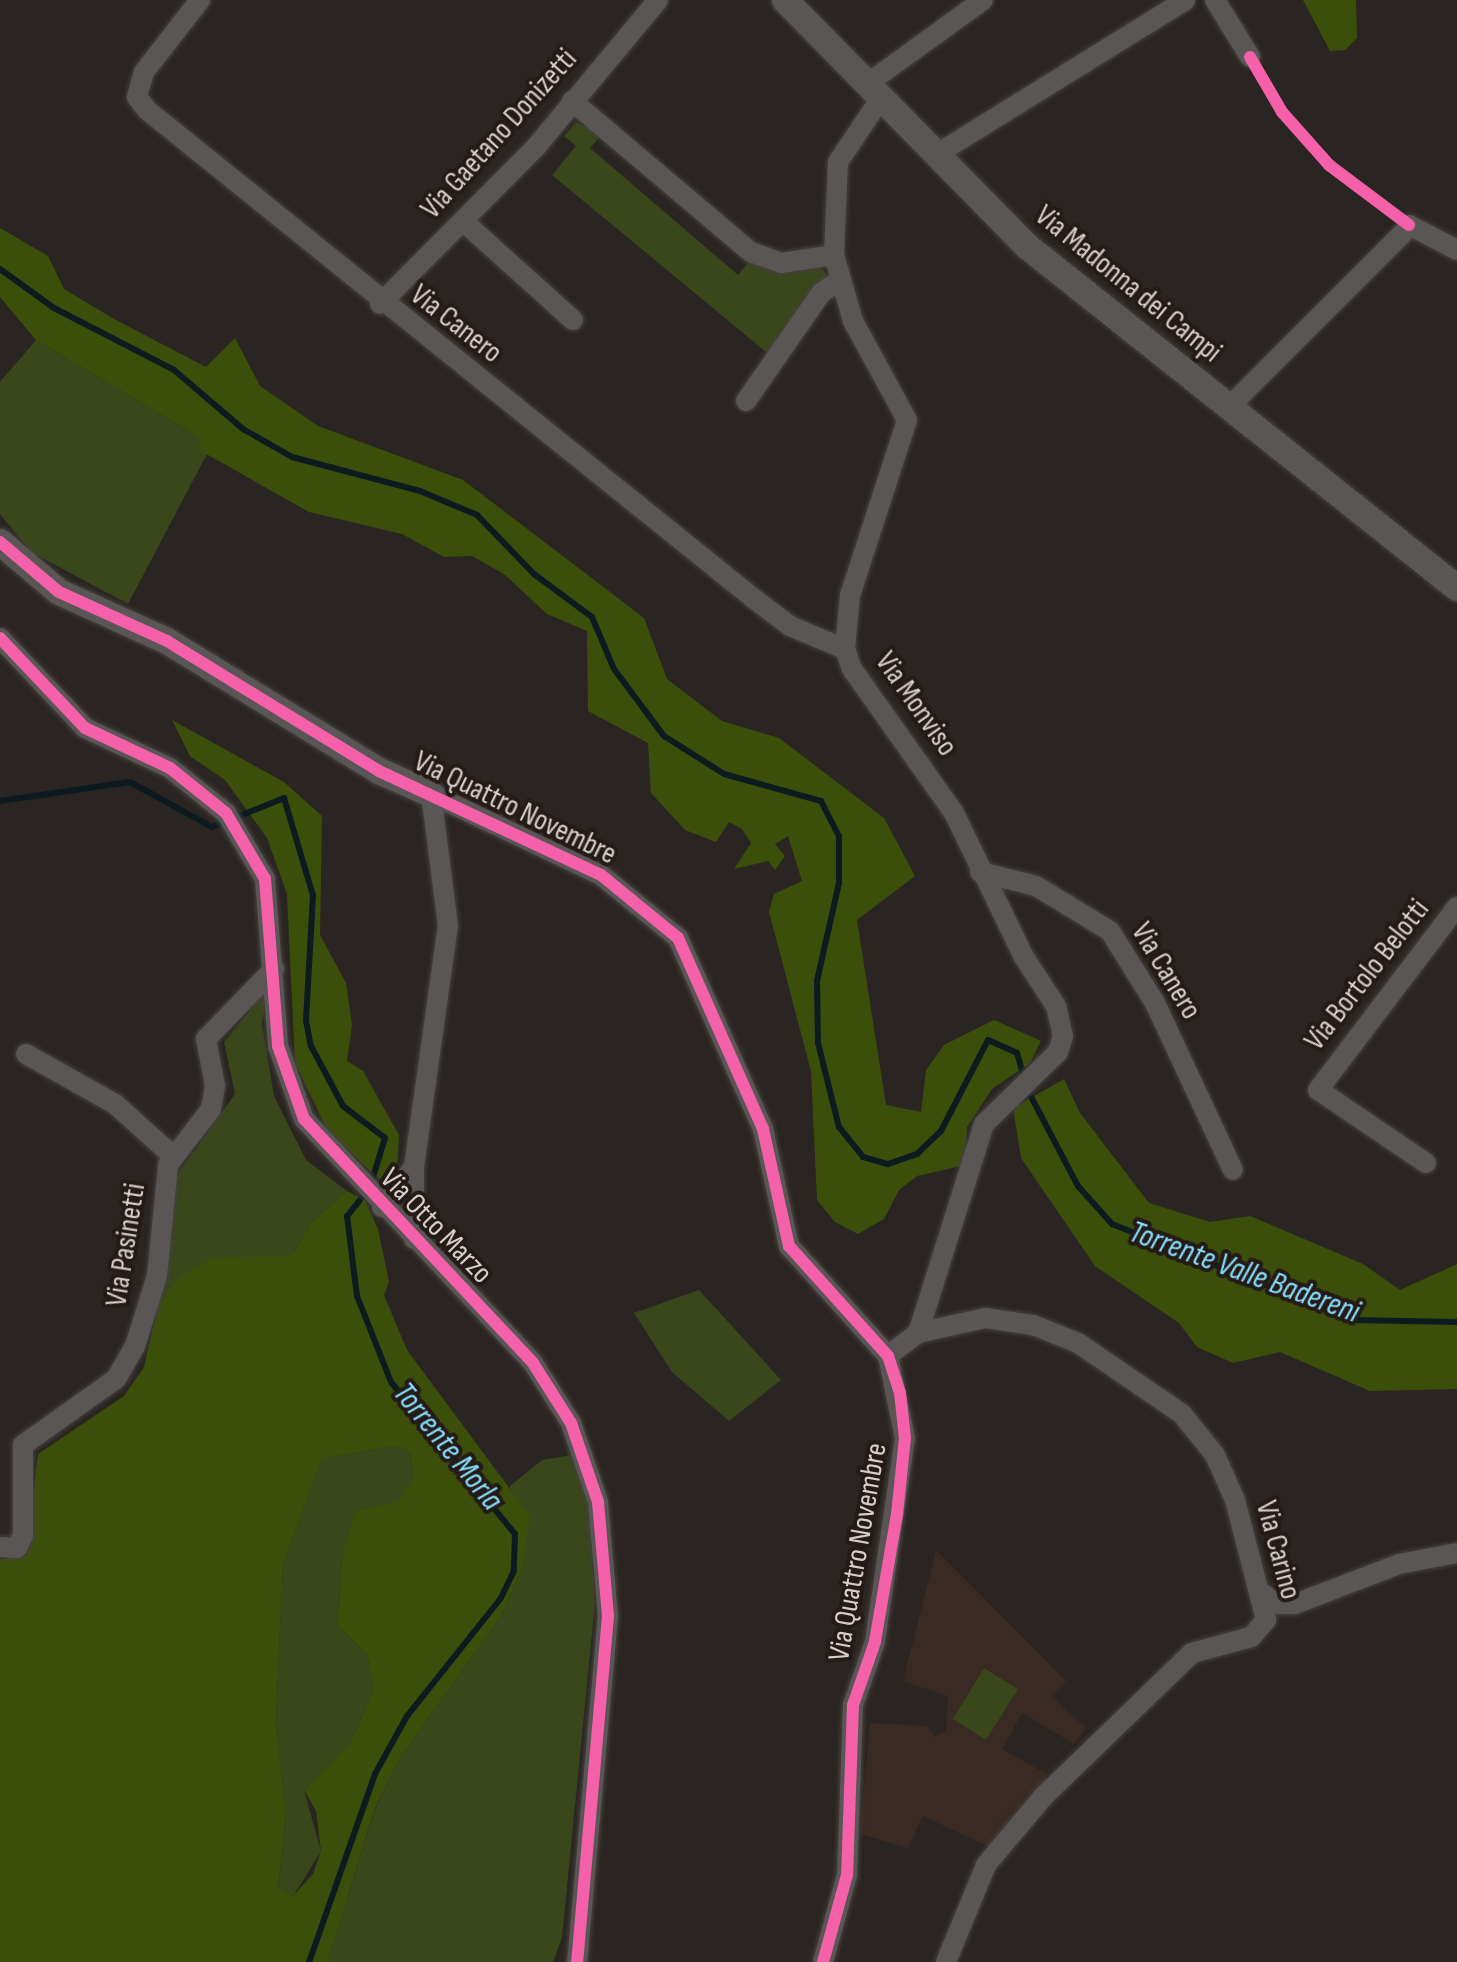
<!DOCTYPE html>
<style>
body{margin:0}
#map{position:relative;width:1457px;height:1962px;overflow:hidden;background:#2a2522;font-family:"Sofia Sans Condensed",sans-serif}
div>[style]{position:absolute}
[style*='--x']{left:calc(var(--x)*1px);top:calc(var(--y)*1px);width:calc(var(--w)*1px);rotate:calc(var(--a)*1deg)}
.built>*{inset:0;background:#392a24}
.green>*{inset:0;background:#39471b}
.forest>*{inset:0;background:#3c4f0a}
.stream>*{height:6px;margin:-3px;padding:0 3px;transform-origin:3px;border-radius:3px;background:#0d1b21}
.roads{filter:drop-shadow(0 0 2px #46413e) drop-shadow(0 0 2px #46413e)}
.minor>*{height:20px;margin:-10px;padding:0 10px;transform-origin:10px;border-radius:10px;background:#5a5655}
.tertiary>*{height:26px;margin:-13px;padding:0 13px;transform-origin:13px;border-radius:13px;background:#5a5655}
.cycleway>*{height:12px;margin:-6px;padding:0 6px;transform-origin:6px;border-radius:6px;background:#f560ab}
span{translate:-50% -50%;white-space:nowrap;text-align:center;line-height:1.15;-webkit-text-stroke:8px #241a16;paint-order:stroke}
.street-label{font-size:30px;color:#d6cfcd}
.water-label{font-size:32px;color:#87ddfd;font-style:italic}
</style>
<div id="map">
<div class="built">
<div style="clip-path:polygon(936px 1550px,1066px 1681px,1051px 1696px,1086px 1728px,1074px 1744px,1022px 1713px,1002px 1749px,1045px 1773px,1045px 1781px,991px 1848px,923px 1816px,908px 1848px,860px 1834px,870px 1723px,927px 1726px,935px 1737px,946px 1730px,948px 1696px,903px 1681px)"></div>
</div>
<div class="green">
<div style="clip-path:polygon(576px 122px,602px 134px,590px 148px,738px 275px,750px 260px,783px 272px,819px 265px,827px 275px,823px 284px,771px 356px,552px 175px,576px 146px,564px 136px)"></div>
<div style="clip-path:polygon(36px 340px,199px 437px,207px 454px,128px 604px,31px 552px,0 514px,0 382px)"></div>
<div style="clip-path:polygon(267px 989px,262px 1024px,274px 1096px,306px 1160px,347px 1191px,311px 1223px,292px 1255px,212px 1259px,158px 1305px,171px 1183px,235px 1094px,224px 1042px)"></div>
<div style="clip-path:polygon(699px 1290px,781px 1380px,729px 1421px,672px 1372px,634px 1313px)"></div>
<div style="clip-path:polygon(392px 1446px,410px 1452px,414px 1476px,399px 1502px,356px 1511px,343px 1550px,337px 1625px,367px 1655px,374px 1689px,350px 1743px,304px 1790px,321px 1851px,292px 1898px,278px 1889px,286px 1815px,276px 1718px,283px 1565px,322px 1459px)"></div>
<div style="clip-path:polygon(572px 1455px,589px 1508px,595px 1603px,562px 1938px,553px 1962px,328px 1962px,375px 1809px,400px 1758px,501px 1616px,522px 1568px,510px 1486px,542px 1460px)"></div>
<div style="clip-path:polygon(984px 1668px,1018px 1689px,986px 1740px,953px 1719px)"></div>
</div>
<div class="forest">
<div style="clip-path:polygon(1303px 0,1356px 0,1357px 38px,1345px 50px,1330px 51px)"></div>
<div style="clip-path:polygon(0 228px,48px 256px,64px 289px,114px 319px,206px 367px,235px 338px,260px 386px,318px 426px,463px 480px,644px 618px,667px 679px,722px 721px,779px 738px,884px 818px,915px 876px,857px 920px,886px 1105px,921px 1112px,926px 1070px,944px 1045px,994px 1020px,1041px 1041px,1030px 1063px,992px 1089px,967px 1127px,965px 1165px,917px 1176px,899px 1190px,884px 1219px,858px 1234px,835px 1222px,817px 1200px,811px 1071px,769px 912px,774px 894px,802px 881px,788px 836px,775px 844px,785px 856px,775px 870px,768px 861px,734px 869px,751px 843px,742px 829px,729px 822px,716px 842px,685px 830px,651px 793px,648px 743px,588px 711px,587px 631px,547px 614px,504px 574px,472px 556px,444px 557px,402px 534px,309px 512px,201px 451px,199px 437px,36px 340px,0 297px)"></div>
<div style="clip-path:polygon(172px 720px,284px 782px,322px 816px,320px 935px,346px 983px,352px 1025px,347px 1061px,363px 1071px,399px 1135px,397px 1171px,388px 1187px,328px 1132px,295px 1063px,287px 894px,267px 838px,225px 780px,190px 756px)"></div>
<div style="clip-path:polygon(1064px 1079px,1080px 1113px,1149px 1203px,1210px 1222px,1250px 1216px,1363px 1264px,1400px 1290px,1457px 1264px,1457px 1389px,1370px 1391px,1280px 1352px,1233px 1363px,1197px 1347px,1179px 1323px,1095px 1266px,1021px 1158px,1013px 1108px)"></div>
<div style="clip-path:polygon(evenodd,347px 1191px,365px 1200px,378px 1229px,389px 1282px,384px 1295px,407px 1350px,530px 1516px,522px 1568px,501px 1616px,400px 1758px,375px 1808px,328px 1962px,0 1962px,0 1559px,26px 1555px,38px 1454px,124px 1396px,144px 1367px,158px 1305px,178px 1278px,212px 1258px,292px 1255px,311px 1223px,347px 1191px,392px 1446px,410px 1452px,414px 1476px,399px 1501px,356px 1511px,343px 1550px,337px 1625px,367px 1655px,374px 1689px,350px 1743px,304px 1790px,316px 1811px,321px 1851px,313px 1874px,292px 1897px,278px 1888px,286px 1815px,276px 1718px,283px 1565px,322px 1459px,392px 1446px)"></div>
</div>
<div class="stream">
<div style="--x:0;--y:269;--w:67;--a:35.8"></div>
<div style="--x:54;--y:308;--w:135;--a:27.3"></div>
<div style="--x:174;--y:370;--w:91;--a:40.5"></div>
<div style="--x:243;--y:429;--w:56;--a:29.7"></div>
<div style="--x:292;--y:457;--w:132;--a:14.9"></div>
<div style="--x:420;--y:491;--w:62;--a:22.8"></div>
<div style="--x:477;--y:515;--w:82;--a:46"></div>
<div style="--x:534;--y:574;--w:72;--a:36.6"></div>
<div style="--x:592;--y:617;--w:56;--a:67.1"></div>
<div style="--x:614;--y:669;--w:84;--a:53.3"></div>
<div style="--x:664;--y:736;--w:71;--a:32.3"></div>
<div style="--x:724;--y:774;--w:101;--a:15.6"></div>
<div style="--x:821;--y:801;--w:39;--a:63"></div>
<div style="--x:839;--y:836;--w:47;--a:90"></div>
<div style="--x:839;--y:883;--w:100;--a:102.7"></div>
<div style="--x:817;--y:981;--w:62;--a:89.1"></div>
<div style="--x:818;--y:1043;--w:87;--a:76"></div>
<div style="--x:839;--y:1127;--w:38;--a:51"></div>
<div style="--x:863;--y:1157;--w:26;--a:16"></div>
<div style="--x:888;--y:1164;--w:31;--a:-19"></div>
<div style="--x:917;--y:1154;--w:33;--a:-44"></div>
<div style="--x:941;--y:1131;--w:102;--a:-62.7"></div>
<div style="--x:988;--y:1040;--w:32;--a:24"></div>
<div style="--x:1017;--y:1053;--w:26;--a:74"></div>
<div style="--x:0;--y:801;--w:131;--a:-8.3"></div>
<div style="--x:130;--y:782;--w:94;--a:28.8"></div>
<div style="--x:212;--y:827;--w:78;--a:-21.9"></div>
<div style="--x:284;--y:798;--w:101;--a:73.4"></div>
<div style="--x:313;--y:895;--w:126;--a:93.2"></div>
<div style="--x:306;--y:1021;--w:25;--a:79"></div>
<div style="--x:311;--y:1046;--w:68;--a:61.9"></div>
<div style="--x:343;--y:1106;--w:53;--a:37.3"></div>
<div style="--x:385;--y:1138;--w:51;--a:107"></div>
<div style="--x:370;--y:1187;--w:37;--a:128"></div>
<div style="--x:347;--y:1216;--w:81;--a:82.9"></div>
<div style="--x:357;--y:1296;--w:92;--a:68.4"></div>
<div style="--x:391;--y:1382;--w:196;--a:50.8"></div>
<div style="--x:515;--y:1534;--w:37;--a:92"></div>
<div style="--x:514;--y:1571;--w:30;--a:116"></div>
<div style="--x:501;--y:1598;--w:151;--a:128.5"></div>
<div style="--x:407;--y:1716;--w:66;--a:118.9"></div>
<div style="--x:375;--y:1774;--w:199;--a:109.3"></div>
<div style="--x:1027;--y:1089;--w:110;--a:62.3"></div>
<div style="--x:1078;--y:1186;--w:51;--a:48.2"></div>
<div style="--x:1112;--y:1224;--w:260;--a:21.6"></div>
<div style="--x:1354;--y:1320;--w:103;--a:1.1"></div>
</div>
<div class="roads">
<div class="minor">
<div style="--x:200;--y:0;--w:91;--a:127.9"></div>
<div style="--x:144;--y:72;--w:26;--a:106"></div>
<div style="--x:137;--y:97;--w:16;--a:52"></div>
<div style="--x:147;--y:110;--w:778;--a:38.84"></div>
<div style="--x:753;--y:598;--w:46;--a:37.1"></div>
<div style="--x:790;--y:626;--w:60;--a:22.7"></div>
<div style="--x:1215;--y:0;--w:67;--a:58.4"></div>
<div style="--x:867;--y:84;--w:143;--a:-35.9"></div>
<div style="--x:881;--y:98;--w:77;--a:123.9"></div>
<div style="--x:838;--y:162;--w:93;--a:92.5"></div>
<div style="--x:834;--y:255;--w:69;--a:73.9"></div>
<div style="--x:853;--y:321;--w:113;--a:61.4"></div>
<div style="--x:907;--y:420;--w:184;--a:108"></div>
<div style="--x:850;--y:595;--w:54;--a:95.3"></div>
<div style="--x:845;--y:649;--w:21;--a:71"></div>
<div style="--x:852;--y:669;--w:176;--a:54.7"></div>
<div style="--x:954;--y:813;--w:160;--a:64.1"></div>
<div style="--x:1024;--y:957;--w:59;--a:56.9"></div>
<div style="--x:1056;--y:1006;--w:31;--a:77"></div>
<div style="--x:1063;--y:1036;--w:17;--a:107"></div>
<div style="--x:1058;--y:1052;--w:103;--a:135.8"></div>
<div style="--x:984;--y:1124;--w:219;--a:107.5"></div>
<div style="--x:918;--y:1333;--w:38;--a:143"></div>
<div style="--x:572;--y:101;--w:234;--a:40.2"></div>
<div style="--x:751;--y:252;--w:32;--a:20"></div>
<div style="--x:781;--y:263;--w:54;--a:-8.6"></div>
<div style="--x:937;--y:154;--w:292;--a:-31.8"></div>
<div style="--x:463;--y:221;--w:148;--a:42"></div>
<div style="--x:1409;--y:225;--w:54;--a:27.5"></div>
<div style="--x:380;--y:304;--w:221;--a:-45.2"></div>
<div style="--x:536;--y:147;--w:191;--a:-50.3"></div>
<div style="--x:746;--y:401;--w:131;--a:-55.2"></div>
<div style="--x:821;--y:293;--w:21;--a:-35"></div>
<div style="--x:1229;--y:407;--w:247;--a:-45"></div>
<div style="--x:0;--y:638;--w:124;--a:46.6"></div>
<div style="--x:85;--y:728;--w:94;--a:25.2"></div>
<div style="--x:170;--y:768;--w:72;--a:38.8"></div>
<div style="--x:226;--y:813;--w:77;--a:59.4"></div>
<div style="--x:265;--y:879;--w:168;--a:85.5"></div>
<div style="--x:278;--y:1046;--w:77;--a:70.4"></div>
<div style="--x:304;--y:1119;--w:335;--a:46.8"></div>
<div style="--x:533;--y:1363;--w:71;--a:57.7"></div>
<div style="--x:571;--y:1423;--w:83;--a:71.1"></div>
<div style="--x:598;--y:1502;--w:114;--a:85"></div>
<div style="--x:608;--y:1616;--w:347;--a:95.1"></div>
<div style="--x:980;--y:872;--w:58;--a:14"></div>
<div style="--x:1036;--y:886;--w:87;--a:31.3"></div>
<div style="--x:1110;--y:931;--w:85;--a:58"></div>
<div style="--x:1155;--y:1003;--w:184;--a:65"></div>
<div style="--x:26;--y:1054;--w:102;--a:29.3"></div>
<div style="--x:115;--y:1104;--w:79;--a:41.9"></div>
<div style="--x:1426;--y:1163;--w:130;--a:-145.9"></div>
<div style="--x:1318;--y:1090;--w:230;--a:-52.8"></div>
<div style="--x:382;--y:1207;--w:51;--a:-51.3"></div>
<div style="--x:414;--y:1239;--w:72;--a:-90"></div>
<div style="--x:414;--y:1167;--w:243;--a:-82"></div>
<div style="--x:448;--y:926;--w:133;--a:-97.3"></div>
<div style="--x:431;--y:794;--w:188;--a:25.5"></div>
<div style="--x:601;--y:875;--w:99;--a:39.3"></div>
<div style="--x:678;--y:938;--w:209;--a:66"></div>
<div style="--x:763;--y:1129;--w:120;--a:77.5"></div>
<div style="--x:789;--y:1246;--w:148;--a:48"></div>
<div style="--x:888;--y:1356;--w:84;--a:78.3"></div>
<div style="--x:905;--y:1438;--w:206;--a:98.4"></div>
<div style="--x:875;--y:1642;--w:67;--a:109.2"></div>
<div style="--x:853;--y:1705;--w:170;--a:92"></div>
<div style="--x:847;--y:1875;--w:90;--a:105.4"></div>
<div style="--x:918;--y:1333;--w:69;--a:-12.6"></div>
<div style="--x:985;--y:1318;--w:49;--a:8.3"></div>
<div style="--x:1033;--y:1325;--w:48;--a:21.8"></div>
<div style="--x:1078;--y:1343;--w:126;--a:34.3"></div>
<div style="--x:1182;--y:1414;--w:53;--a:51.2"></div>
<div style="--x:1215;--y:1455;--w:49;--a:66"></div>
<div style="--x:1235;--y:1500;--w:124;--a:75.5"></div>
<div style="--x:1266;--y:1620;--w:23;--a:131"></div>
<div style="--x:1251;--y:1637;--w:61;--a:164.8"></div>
<div style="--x:1192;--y:1653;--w:207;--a:136"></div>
<div style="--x:1043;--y:1797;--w:89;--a:130"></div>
<div style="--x:986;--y:1865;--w:105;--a:112.4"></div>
<div style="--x:0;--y:1547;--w:17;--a:3"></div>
<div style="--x:17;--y:1548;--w:14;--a:-65"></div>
<div style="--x:23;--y:1535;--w:90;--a:-90"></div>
<div style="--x:23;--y:1445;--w:114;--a:-35.4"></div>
<div style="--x:116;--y:1379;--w:38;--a:-60"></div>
<div style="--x:135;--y:1346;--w:73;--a:-72.6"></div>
<div style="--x:157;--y:1276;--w:112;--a:-84.3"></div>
<div style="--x:168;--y:1165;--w:71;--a:-52.5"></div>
<div style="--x:211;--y:1109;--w:23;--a:-80"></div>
<div style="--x:215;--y:1086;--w:48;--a:-100.8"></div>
<div style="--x:206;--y:1039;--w:98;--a:-45.8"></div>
<div style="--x:1265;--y:1595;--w:13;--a:45"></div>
<div style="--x:1274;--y:1604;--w:21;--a:0"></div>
<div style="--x:1295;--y:1604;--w:111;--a:-21"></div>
<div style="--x:1399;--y:1564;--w:59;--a:-10.7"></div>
</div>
<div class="tertiary">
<div style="--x:785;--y:0;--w:346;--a:45.5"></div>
<div style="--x:1028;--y:247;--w:548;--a:38.48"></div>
<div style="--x:0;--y:542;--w:77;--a:40.3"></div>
<div style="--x:59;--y:592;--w:119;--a:24.4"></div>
<div style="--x:167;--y:641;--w:249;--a:31.5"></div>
<div style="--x:379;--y:771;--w:57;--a:23.9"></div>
</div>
</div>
<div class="cycleway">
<div style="--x:1250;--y:57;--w:64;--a:59.8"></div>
<div style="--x:1282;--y:112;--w:71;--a:48.4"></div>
<div style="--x:1329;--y:165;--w:100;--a:36.9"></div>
<div style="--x:0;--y:542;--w:77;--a:40.3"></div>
<div style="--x:59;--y:592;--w:119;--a:24.4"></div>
<div style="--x:167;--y:641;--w:249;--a:31.5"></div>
<div style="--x:379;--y:771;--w:245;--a:25.1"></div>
<div style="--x:601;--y:875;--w:99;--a:39.3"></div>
<div style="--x:678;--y:938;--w:209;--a:66"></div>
<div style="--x:763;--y:1129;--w:120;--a:77.5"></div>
<div style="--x:789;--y:1246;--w:148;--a:48"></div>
<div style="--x:888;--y:1356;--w:39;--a:72"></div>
<div style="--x:900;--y:1393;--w:45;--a:83.7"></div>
<div style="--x:905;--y:1438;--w:76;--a:96"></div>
<div style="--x:897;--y:1514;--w:130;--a:99.8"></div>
<div style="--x:875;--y:1642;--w:67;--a:109.2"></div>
<div style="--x:853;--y:1705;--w:170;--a:92"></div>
<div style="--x:847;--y:1875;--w:90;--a:105.4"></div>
<div style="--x:0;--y:638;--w:124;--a:46.6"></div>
<div style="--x:85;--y:728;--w:94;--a:25.2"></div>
<div style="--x:170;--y:768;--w:72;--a:38.8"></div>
<div style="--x:226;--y:813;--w:77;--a:59.4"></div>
<div style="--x:265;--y:879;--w:168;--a:85.5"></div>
<div style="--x:278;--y:1046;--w:77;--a:70.4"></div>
<div style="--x:304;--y:1119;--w:335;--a:46.8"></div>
<div style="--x:533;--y:1363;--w:71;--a:57.7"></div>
<div style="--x:571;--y:1423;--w:83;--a:71.1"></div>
<div style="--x:598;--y:1502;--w:114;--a:85"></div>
<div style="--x:608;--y:1616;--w:347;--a:95.1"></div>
</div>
<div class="street-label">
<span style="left:499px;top:134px;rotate:-48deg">Via Gaetano Donizetti</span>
<span style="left:1128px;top:284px;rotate:39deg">Via Madonna dei Campi</span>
<span style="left:456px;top:324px;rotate:38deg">Via Canero</span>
<span style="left:916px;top:704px;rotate:55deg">Via Monviso</span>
<span style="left:515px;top:808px;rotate:26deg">Via Quattro Novembre</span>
<span style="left:1166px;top:971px;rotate:59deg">Via Canero</span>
<span style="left:1367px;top:975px;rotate:-52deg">Via Bortolo Belotti</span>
<span style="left:436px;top:1226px;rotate:46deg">Via Otto Marzo</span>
<span style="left:126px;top:1245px;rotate:-81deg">Via Pasinetti</span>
<span style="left:1278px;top:1550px;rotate:75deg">Via Carino</span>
<span style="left:858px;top:1552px;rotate:-80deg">Via Quattro Novembre</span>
</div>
<div class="water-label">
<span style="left:1244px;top:1273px;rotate:20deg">Torrente Valle Badereni</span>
<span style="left:447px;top:1447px;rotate:51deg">Torrente Morla</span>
</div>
</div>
